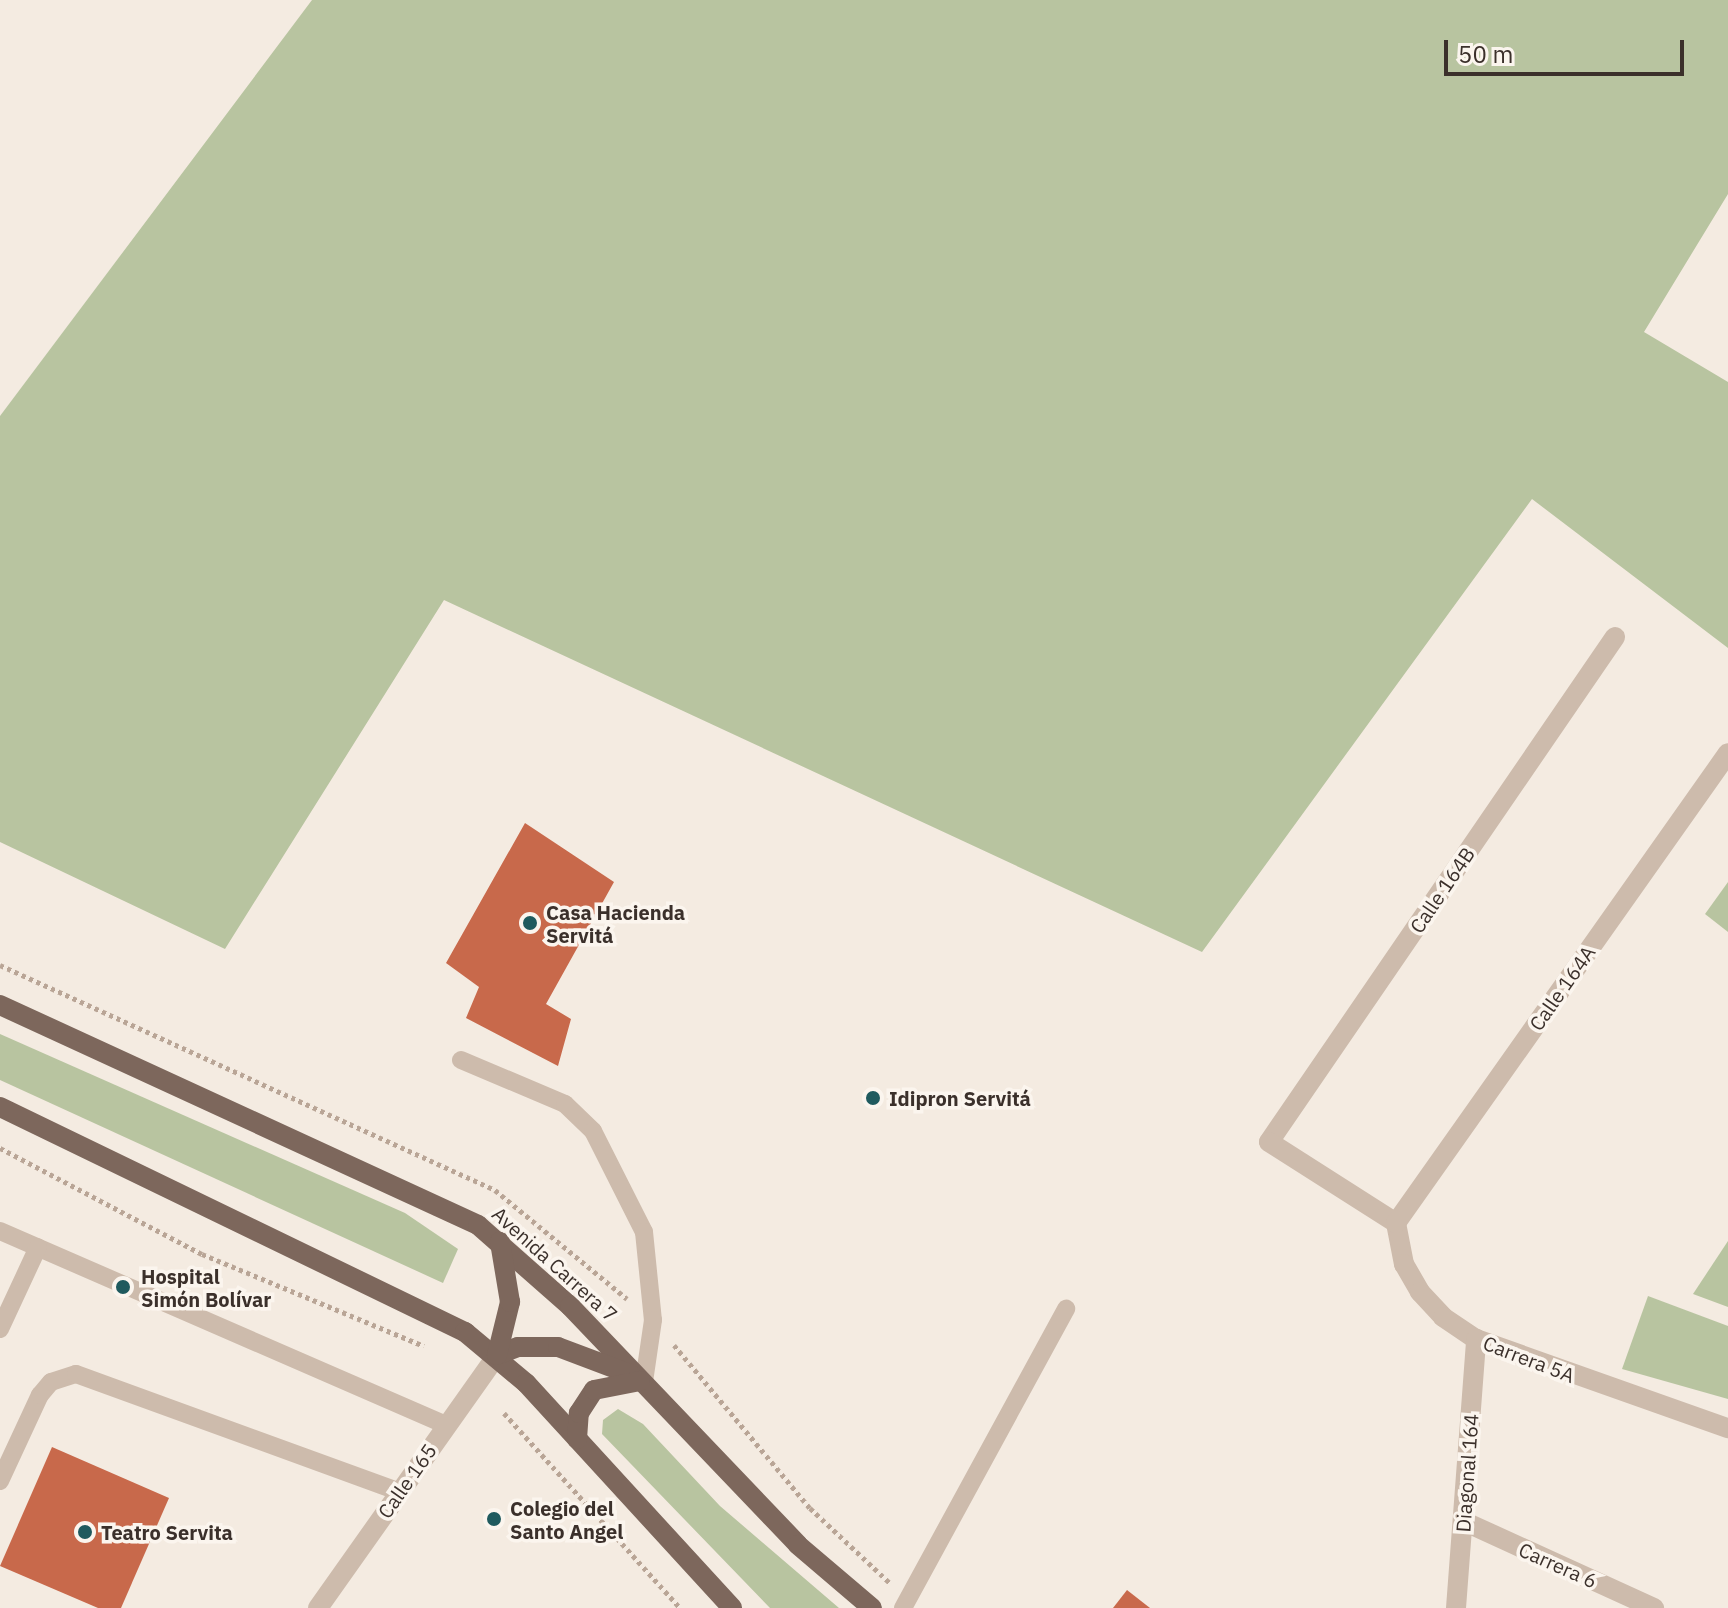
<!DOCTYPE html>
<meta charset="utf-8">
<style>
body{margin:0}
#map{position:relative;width:1728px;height:1608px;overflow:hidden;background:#f4ebe1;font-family:"IBM Plex Sans",sans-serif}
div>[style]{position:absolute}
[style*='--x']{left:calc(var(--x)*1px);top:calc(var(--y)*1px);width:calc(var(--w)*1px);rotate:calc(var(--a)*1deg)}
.green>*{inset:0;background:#b8c4a0}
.building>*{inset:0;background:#c8694b}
.path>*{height:5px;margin-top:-2.5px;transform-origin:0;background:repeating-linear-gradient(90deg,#b9a596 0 4px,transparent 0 8px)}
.service>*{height:18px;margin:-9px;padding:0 9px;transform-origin:9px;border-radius:9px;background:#cdbbac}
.minor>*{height:20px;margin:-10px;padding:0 10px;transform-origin:10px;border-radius:10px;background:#cdbbac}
.tertiary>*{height:20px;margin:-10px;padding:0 10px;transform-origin:10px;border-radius:10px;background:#cdbbac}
.primary>*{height:20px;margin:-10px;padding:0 10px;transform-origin:10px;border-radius:10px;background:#7d675c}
.dots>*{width:22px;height:22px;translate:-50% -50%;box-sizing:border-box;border:4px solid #fbf5ee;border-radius:50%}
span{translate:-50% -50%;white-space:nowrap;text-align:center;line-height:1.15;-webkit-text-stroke:7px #fbf5ee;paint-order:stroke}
.street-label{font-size:20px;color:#3b302b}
.poi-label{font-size:20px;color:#3b302b;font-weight:700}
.left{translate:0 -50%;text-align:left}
.scale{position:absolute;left:1444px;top:40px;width:240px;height:36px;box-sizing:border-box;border:4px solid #3b302b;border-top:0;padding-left:10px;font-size:24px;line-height:28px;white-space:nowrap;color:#3b302b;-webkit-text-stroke:6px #fbf5ee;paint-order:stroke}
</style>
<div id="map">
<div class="green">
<div style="clip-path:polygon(312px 0,1728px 0,1728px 194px,1644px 332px,1728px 382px,1728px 648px,1532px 499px,1202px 952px,444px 600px,225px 949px,0 842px,0 416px)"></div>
<div style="clip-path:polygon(1728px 882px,1728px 932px,1705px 914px)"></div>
<div style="clip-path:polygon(0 1034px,405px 1213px,458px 1249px,443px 1283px,0 1080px)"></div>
<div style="clip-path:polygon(1728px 1241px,1728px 1307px,1693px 1294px)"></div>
<div style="clip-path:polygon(1648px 1296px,1728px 1326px,1728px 1399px,1622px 1369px)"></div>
<div style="clip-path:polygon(618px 1409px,643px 1424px,720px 1506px,839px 1608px,770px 1608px,602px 1434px,603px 1420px)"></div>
</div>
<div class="building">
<div style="clip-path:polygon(525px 823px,614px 882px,546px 1004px,571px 1019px,558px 1066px,466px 1018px,479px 987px,446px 963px)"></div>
<div style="clip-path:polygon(52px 1447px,169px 1498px,121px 1608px,98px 1608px,0 1566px)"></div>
<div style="clip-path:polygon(1127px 1590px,1150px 1608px,1113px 1608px)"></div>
</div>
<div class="path">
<div style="--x:0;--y:965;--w:544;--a:24.44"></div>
<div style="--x:495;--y:1190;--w:171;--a:39.5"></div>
<div style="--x:0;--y:1148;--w:228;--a:27.7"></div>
<div style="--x:202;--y:1254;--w:240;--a:22.5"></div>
<div style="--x:674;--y:1345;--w:212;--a:50.2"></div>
<div style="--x:810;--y:1508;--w:110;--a:43.2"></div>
<div style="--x:504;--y:1413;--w:263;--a:47.9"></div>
</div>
<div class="service">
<div style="--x:461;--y:1060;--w:113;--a:22.9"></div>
<div style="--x:565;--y:1104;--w:39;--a:44"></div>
<div style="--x:593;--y:1131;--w:113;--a:63.2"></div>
<div style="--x:644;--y:1232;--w:88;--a:84.2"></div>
<div style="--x:653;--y:1320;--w:63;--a:98.3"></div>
<div style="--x:0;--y:1231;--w:487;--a:23.5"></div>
<div style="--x:0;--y:1329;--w:90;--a:-65.1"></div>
<div style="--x:0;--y:1481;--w:95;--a:-65.1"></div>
<div style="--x:40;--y:1395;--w:17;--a:-50"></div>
<div style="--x:51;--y:1382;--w:26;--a:-18"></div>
<div style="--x:76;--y:1374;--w:345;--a:20"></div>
<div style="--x:903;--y:1608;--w:341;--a:-61.4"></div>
</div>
<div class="minor">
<div style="--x:1615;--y:637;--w:612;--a:124.42"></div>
<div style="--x:1269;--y:1142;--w:151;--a:32.5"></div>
<div style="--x:1396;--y:1223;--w:42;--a:79"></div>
<div style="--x:1404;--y:1264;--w:32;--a:60"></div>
<div style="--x:1420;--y:1292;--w:34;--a:47"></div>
<div style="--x:1443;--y:1317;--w:40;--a:34"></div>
<div style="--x:1476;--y:1339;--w:267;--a:19.5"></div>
<div style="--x:1396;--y:1223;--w:575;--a:-54.76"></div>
<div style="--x:1463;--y:1521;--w:210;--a:24.5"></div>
<div style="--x:1456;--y:1608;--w:270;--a:-85.7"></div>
</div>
<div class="tertiary">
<div style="--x:318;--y:1608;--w:310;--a:-54.7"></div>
</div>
<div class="primary">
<div style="--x:0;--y:1005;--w:526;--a:24.71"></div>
<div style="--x:478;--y:1225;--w:123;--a:41.4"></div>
<div style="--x:570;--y:1306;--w:330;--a:46.3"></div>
<div style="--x:798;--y:1545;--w:97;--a:40.4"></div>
<div style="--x:0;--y:1107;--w:517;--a:25.82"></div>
<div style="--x:465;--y:1332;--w:80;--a:39.9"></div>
<div style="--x:526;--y:1383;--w:305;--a:47.5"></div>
<div style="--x:497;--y:1355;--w:22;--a:-21"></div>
<div style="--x:518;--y:1347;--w:40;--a:0"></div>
<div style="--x:558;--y:1347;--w:77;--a:20.6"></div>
<div style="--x:497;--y:1355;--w:55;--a:-76.2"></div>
<div style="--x:510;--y:1302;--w:61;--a:-99.5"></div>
<div style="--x:577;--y:1439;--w:26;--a:-86"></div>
<div style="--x:579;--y:1413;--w:27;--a:-57"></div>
<div style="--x:594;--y:1390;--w:47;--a:-11.1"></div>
</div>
<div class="dots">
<div style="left:530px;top:923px;background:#1f5a5e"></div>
<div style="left:873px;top:1098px;background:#1f5a5e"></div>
<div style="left:123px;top:1287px;background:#1f5a5e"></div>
<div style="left:494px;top:1519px;background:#1f5a5e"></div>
<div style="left:85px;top:1532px;background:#1f5a5e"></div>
</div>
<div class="street-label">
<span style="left:1442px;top:890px;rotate:-56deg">Calle 164B</span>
<span style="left:1562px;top:988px;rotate:-55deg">Calle 164A</span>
<span style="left:555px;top:1264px;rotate:42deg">Avenida Carrera 7</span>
<span style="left:1529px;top:1359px;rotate:21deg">Carrera 5A</span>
<span style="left:1467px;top:1473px;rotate:-86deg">Diagonal 164</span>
<span style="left:407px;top:1481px;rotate:-55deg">Calle 165</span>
<span style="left:1558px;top:1565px;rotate:24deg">Carrera 6</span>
</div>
<div class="poi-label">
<span class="left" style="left:546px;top:924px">Casa Hacienda<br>Servitá</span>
<span class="left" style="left:889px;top:1098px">Idipron Servitá</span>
<span class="left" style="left:141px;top:1288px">Hospital<br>Simón Bolívar</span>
<span class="left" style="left:510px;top:1520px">Colegio del<br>Santo Angel</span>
<span class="left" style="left:101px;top:1532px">Teatro Servita</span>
</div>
<div class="scale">50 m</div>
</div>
